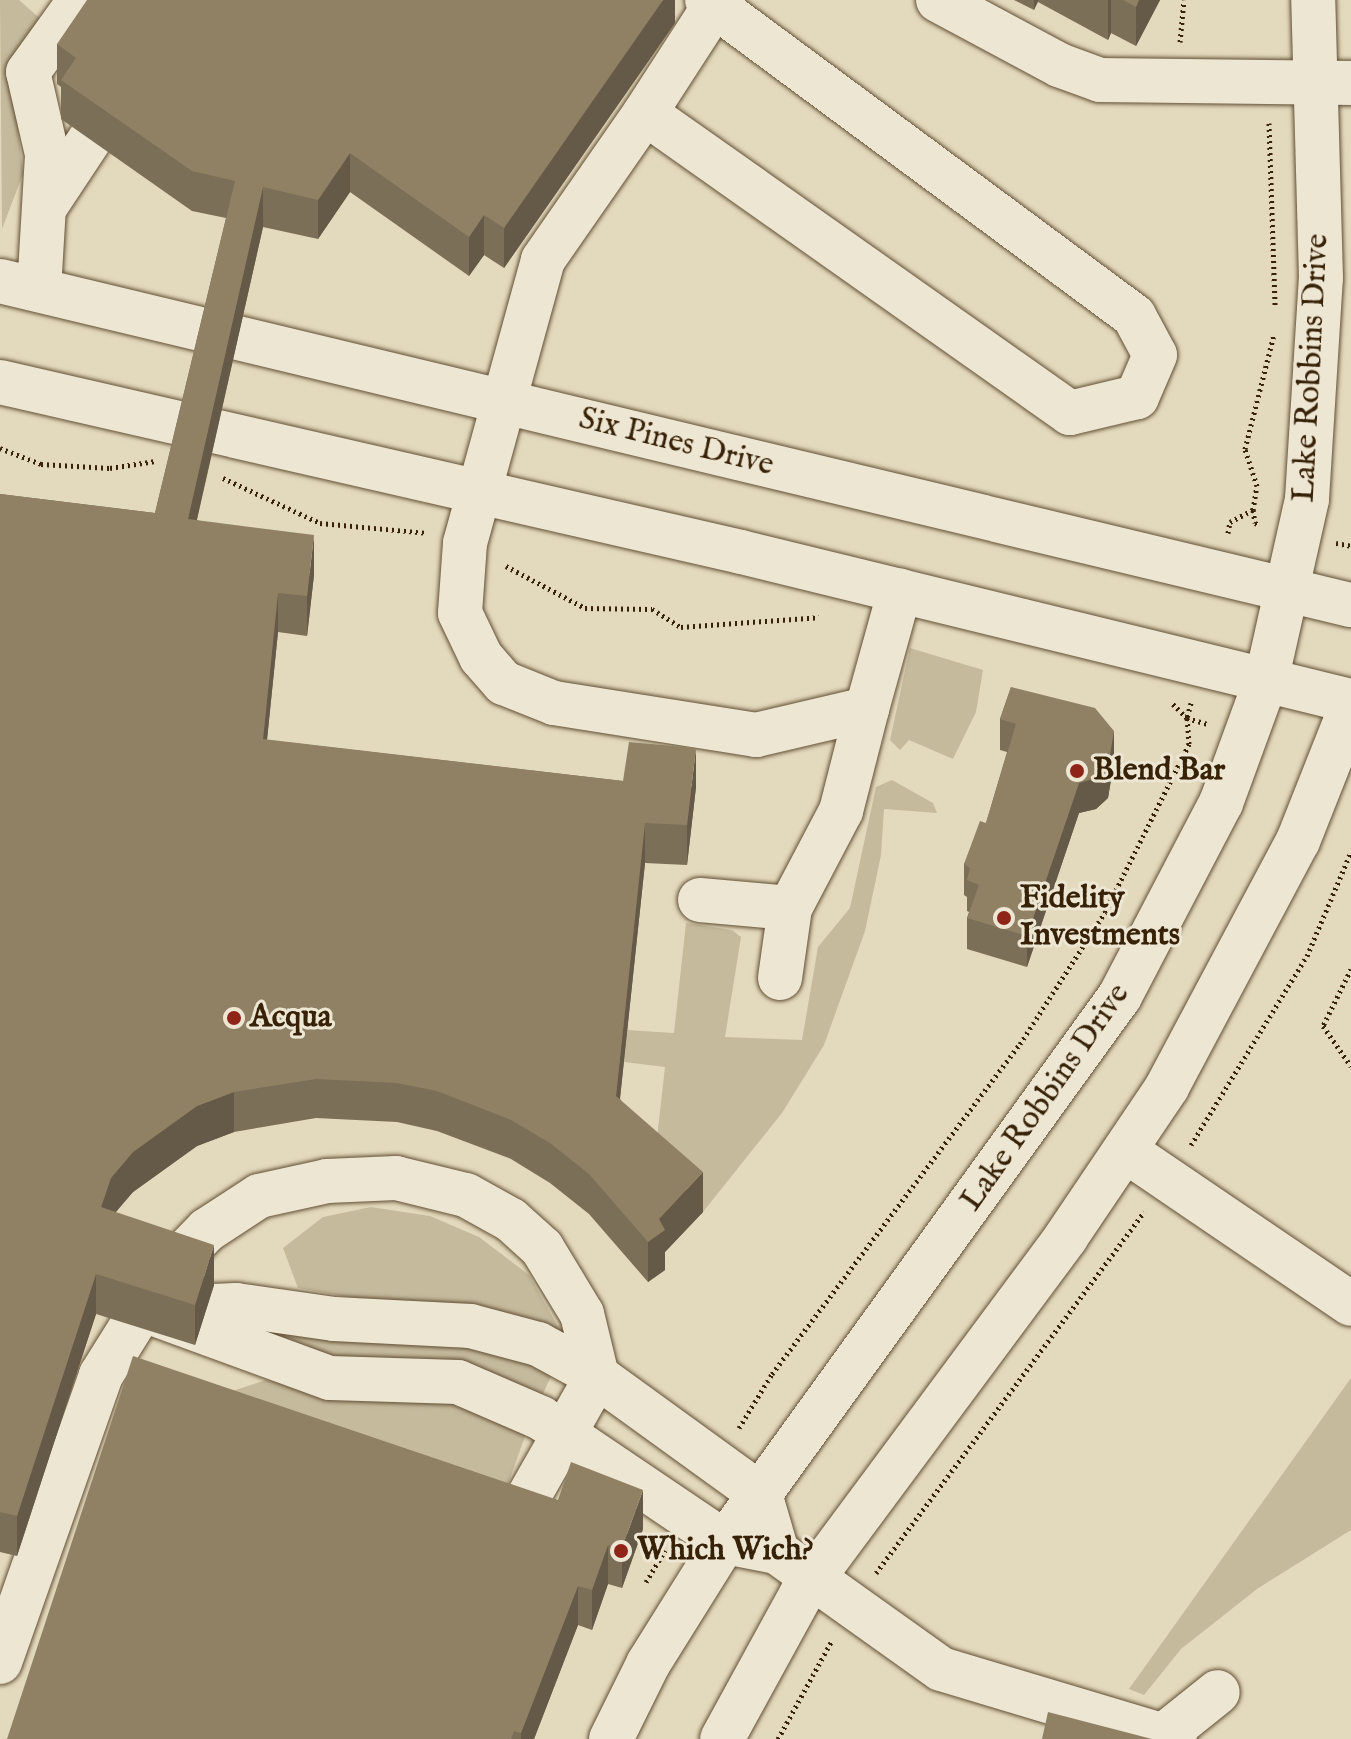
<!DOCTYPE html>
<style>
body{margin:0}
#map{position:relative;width:1351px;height:1739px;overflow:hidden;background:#e3d9bc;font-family:"IM FELL English",serif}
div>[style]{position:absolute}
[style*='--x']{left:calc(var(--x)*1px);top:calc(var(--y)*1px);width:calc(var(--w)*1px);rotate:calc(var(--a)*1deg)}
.green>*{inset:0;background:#c6ba9d}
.path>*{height:5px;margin-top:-2.5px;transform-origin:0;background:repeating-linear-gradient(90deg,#372107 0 2px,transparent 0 6px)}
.roads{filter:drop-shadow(0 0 2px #624f34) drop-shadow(0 0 2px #624f34)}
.minor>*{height:44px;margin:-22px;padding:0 22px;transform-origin:22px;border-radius:22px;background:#ede6d3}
.wall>*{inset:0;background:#7c6f57}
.shaded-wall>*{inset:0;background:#655a47}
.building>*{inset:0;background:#908165}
.dots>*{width:22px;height:22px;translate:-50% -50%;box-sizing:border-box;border:4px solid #ede6d3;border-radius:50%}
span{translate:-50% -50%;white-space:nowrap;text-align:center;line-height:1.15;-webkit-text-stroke:6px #ede6d3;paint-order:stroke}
.street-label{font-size:32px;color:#372107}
.poi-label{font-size:32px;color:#372107;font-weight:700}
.left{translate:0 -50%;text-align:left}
</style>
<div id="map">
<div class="green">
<div style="clip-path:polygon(0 0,19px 0,43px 21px,11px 68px,23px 174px,2px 229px)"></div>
<div style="clip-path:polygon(910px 648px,983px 670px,976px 712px,953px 759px,909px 740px,900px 750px,890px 740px)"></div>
<div style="clip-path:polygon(892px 780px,933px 803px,937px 813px,884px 809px,881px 855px,865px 931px,824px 1045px,782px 1113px,703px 1212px,616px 1135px,657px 1138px,665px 1067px,624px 1062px,627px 1030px,674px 1033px,686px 923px,732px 930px,741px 937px,725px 1037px,802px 1040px,818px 947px,850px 908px,876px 787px)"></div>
<div style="clip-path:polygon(371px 1207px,430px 1216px,479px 1237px,529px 1275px,560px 1330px,546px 1333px,298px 1288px,283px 1248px,323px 1217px)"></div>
<div style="clip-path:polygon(280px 1332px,471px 1340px,554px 1370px,540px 1400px,336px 1366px,275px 1350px)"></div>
<div style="clip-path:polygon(1351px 1378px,1351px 1530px,1257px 1589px,1181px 1649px,1144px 1695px,1129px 1689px)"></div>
<div style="clip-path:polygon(266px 1380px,331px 1395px,458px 1395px,529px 1425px,496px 1518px,208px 1399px)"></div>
</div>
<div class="path">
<div style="--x:1180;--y:42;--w:42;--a:-84.6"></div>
<div style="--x:1269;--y:123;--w:182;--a:88.1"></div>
<div style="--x:0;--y:448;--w:44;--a:21.3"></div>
<div style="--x:41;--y:464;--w:69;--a:3.3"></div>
<div style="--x:110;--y:468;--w:46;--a:-8.8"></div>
<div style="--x:223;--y:478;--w:107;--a:24.9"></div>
<div style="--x:320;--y:523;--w:107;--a:5.3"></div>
<div style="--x:1253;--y:510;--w:13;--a:81"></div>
<div style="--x:1255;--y:523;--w:5;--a:22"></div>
<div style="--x:1228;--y:533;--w:11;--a:-80"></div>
<div style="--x:1230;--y:522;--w:26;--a:-28"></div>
<div style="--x:1253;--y:510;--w:24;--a:-81"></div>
<div style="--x:1257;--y:486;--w:39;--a:-108"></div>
<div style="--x:1245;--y:449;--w:119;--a:-75.8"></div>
<div style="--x:1336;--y:543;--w:15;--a:11"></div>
<div style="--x:506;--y:566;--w:89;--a:28"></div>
<div style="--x:585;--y:608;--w:67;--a:0.9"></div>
<div style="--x:652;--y:609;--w:34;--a:32"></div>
<div style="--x:681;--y:627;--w:138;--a:-4.1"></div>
<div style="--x:1191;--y:703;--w:16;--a:105"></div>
<div style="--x:1187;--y:718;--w:22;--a:16"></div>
<div style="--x:1351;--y:969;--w:64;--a:116.2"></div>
<div style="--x:1323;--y:1026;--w:49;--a:55"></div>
<div style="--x:1191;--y:1145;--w:222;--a:-58.5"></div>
<div style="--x:1307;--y:956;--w:113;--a:-67.1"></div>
<div style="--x:739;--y:1428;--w:63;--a:-58.6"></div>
<div style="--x:772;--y:1374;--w:413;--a:-53.1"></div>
<div style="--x:1020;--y:1044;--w:157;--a:-57.2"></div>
<div style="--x:1105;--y:912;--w:188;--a:-63.4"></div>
<div style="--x:1189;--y:744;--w:26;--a:-94"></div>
<div style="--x:1187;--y:718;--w:23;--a:-135"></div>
<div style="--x:876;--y:1573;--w:450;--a:-53.4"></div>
<div style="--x:646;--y:1582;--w:37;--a:-59"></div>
<div style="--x:778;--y:1739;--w:111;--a:-61.3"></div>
</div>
<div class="roads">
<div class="minor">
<div style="--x:707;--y:0;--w:531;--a:36.5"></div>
<div style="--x:1134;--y:316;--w:44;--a:61.7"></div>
<div style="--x:1155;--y:355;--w:46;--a:113.2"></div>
<div style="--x:1137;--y:397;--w:69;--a:166.6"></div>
<div style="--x:1070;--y:413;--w:520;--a:-144.78"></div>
<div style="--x:645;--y:113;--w:179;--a:124.8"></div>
<div style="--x:543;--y:260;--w:294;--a:105.4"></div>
<div style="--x:465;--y:543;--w:70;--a:94.1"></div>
<div style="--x:460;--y:613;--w:49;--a:64.5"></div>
<div style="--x:481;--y:657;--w:35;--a:49"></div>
<div style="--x:504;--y:683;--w:54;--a:21.8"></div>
<div style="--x:554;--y:703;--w:205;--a:9"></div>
<div style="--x:756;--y:735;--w:114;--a:-13.2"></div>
<div style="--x:867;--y:709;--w:123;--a:-74.5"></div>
<div style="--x:938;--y:0;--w:137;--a:28.2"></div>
<div style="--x:1059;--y:65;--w:44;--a:20.1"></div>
<div style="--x:1100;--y:80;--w:251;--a:0.7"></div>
<div style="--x:645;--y:113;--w:135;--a:-57.1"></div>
<div style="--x:45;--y:207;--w:82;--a:-56.5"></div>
<div style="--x:0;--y:281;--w:1389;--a:13.49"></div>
<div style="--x:39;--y:290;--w:136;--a:-86.6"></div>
<div style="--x:47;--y:154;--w:84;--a:-103"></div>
<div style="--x:28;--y:72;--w:89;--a:-54.2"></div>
<div style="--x:0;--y:382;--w:760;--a:12.92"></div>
<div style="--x:741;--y:552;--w:628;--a:13.73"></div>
<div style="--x:700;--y:900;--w:90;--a:5.1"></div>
<div style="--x:790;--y:908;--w:110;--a:-62.3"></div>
<div style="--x:841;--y:811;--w:105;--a:-75.7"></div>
<div style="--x:780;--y:978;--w:71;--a:-81.9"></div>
<div style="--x:1126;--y:1151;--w:272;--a:34.2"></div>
<div style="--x:777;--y:1552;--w:60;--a:-106.3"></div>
<div style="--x:760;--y:1494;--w:201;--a:-144.1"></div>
<div style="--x:597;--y:1376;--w:67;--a:-151.5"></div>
<div style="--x:538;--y:1344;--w:69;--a:-165"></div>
<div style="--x:471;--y:1326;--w:137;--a:-177.1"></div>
<div style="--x:334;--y:1319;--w:99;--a:-171.9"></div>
<div style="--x:236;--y:1305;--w:95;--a:177.6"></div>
<div style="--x:141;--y:1309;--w:201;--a:20.1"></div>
<div style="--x:330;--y:1378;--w:128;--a:1.8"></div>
<div style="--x:458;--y:1382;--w:90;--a:23.4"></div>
<div style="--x:541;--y:1418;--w:222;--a:34"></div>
<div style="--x:725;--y:1542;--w:53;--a:10.9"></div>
<div style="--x:777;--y:1552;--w:201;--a:35.5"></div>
<div style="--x:941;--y:1669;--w:244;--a:16.7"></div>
<div style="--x:0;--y:1662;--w:304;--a:-70.6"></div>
<div style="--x:101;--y:1375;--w:119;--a:-58"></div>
<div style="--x:164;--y:1274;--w:62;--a:-45.7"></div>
<div style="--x:207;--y:1230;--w:62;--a:-33.2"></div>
<div style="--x:259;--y:1196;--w:70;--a:-12.4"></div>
<div style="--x:327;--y:1181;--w:69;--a:-2.5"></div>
<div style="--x:396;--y:1178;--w:72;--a:13.7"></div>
<div style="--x:466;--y:1195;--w:51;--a:29.1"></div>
<div style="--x:511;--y:1220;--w:42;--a:42.1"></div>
<div style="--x:542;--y:1248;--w:77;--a:58.8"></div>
<div style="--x:582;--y:1314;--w:64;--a:76.4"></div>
<div style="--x:597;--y:1376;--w:170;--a:119.6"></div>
<div style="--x:1163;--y:1736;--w:70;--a:-38.7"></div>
<div style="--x:611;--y:1739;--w:84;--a:-63.7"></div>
<div style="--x:648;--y:1664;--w:132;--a:-58"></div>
<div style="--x:718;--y:1552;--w:686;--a:-54.13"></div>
<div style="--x:1120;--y:996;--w:218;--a:-62.4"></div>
<div style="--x:1221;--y:803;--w:134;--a:-69.9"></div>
<div style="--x:1267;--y:677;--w:182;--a:-77.3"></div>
<div style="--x:1307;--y:499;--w:221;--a:-86.4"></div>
<div style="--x:1321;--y:278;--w:278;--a:-91.6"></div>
<div style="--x:722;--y:1739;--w:166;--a:-61.3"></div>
<div style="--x:802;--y:1593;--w:443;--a:-53.4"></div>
<div style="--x:1066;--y:1237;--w:181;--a:-56"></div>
<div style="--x:1167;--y:1087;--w:279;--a:-62"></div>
<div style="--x:1298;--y:841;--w:144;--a:-68.4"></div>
</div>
</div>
<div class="wall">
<div style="clip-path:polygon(675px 0,675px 23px,504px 268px,484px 255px,469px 276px,350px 192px,318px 239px,263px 227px,197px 520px,314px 575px,307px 636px,278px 632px,267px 740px,623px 781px,696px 787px,687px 865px,645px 863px,620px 1099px,703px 1212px,665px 1252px,665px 1270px,648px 1282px,589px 1214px,550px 1183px,511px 1159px,437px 1131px,397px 1122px,316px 1118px,234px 1132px,197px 1146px,133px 1192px,115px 1212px,214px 1285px,195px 1345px,96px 1314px,17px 1556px,0 1552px,0 494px,155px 513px,226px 218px,192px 211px,61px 119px,61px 87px,57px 84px,57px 44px)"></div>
<div style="clip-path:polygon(1014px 0,1160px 0,1136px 46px,1111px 33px,1108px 40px,1038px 2px,1034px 10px)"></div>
<div style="clip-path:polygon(1011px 687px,1114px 762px,1108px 798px,1096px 809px,1079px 813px,1027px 967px,967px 949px,967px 918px,969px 912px,967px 911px,967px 897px,964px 895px,964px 864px,986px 823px,1007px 752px,1000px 750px,1000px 719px)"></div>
<div style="clip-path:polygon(643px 1529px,622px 1588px,608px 1584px,592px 1630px,578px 1625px,534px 1739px,7px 1739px)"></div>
</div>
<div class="shaded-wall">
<div style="clip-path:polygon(663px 0,675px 0,675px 23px,504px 268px,504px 228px)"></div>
<div style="clip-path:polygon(1034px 0,1038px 0,1034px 10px)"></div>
<div style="clip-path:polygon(1108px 0,1111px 0,1111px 33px,1108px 40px)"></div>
<div style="clip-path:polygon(1139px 0,1160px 0,1136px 46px,1136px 7px)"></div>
<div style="clip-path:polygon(350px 153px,350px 192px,318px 239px,318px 200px)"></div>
<div style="clip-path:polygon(263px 187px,263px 227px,188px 558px,188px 519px)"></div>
<div style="clip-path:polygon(484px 215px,484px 255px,469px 276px,469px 237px)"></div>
<div style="clip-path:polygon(314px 535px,314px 575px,307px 636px,307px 596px)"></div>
<div style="clip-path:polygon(278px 593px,278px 632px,263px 779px,263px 739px)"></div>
<div style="clip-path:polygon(1114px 731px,1114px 762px,1108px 798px,1096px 809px,1079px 813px,1027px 967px,1027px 936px,1079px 783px)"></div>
<div style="clip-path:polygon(696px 748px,696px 787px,687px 865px,687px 825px)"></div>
<div style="clip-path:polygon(645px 823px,645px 863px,616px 1135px,616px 1096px)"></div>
<div style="clip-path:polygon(234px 1092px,234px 1132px,197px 1146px,133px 1192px,111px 1218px,101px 1207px,111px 1178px,133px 1152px,197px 1106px)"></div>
<div style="clip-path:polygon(703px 1172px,703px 1212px,665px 1252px,665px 1270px,648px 1282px,648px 1242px,659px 1219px)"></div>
<div style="clip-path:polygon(214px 1245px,214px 1285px,195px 1345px,195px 1305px)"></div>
<div style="clip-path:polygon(96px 1274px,96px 1314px,17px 1556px,17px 1516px)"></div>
<div style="clip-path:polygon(643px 1490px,643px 1529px,622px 1588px,622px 1548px)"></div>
<div style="clip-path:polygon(608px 1545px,608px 1584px,592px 1630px,592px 1590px)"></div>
<div style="clip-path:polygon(578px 1586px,578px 1625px,534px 1739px,521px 1739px,521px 1733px)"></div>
</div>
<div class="building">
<div style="clip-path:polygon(87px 0,663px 0,504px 228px,484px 215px,469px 237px,350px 153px,318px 200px,263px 187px,188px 519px,314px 535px,307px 596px,278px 593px,263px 739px,623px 781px,629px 742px,696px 748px,687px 825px,645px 823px,616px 1096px,703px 1172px,659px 1219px,665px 1230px,648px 1242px,589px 1174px,550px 1143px,511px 1120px,437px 1091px,397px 1083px,316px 1079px,234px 1092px,197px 1106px,133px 1152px,111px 1178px,101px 1207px,214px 1245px,195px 1305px,96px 1274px,17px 1516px,0 1512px,0 494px,155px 513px,235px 181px,192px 171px,61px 80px,76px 58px,57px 44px)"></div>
<div style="clip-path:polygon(1123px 0,1139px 0,1136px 7px)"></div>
<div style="clip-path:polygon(1011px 687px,1095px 708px,1114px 731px,1108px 767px,1096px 778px,1079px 783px,1027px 936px,967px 918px,979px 885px,967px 880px,970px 868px,964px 864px,980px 821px,986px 823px,1016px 724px,1000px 719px)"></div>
<div style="clip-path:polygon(133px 1356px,558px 1500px,571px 1462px,643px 1490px,622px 1548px,608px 1545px,592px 1590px,578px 1586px,521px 1733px,514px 1731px,511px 1739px,7px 1739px)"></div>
<div style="clip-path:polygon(1048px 1712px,1152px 1739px,1042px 1739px)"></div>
</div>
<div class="dots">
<div style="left:1077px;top:771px;background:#8f2418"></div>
<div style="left:1004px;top:918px;background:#8f2418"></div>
<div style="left:234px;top:1018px;background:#8f2418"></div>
<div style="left:621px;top:1551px;background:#8f2418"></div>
</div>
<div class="street-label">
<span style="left:1312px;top:368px;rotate:-87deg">Lake Robbins Drive</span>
<span style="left:676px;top:443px;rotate:14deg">Six Pines Drive</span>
<span style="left:1046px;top:1098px;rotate:-55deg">Lake Robbins Drive</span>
</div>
<div class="poi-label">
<span class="left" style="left:1093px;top:771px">Blend Bar</span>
<span class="left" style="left:1020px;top:918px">Fidelity<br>Investments</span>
<span class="left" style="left:250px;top:1018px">Acqua</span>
<span class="left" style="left:637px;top:1551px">Which Wich?</span>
</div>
</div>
